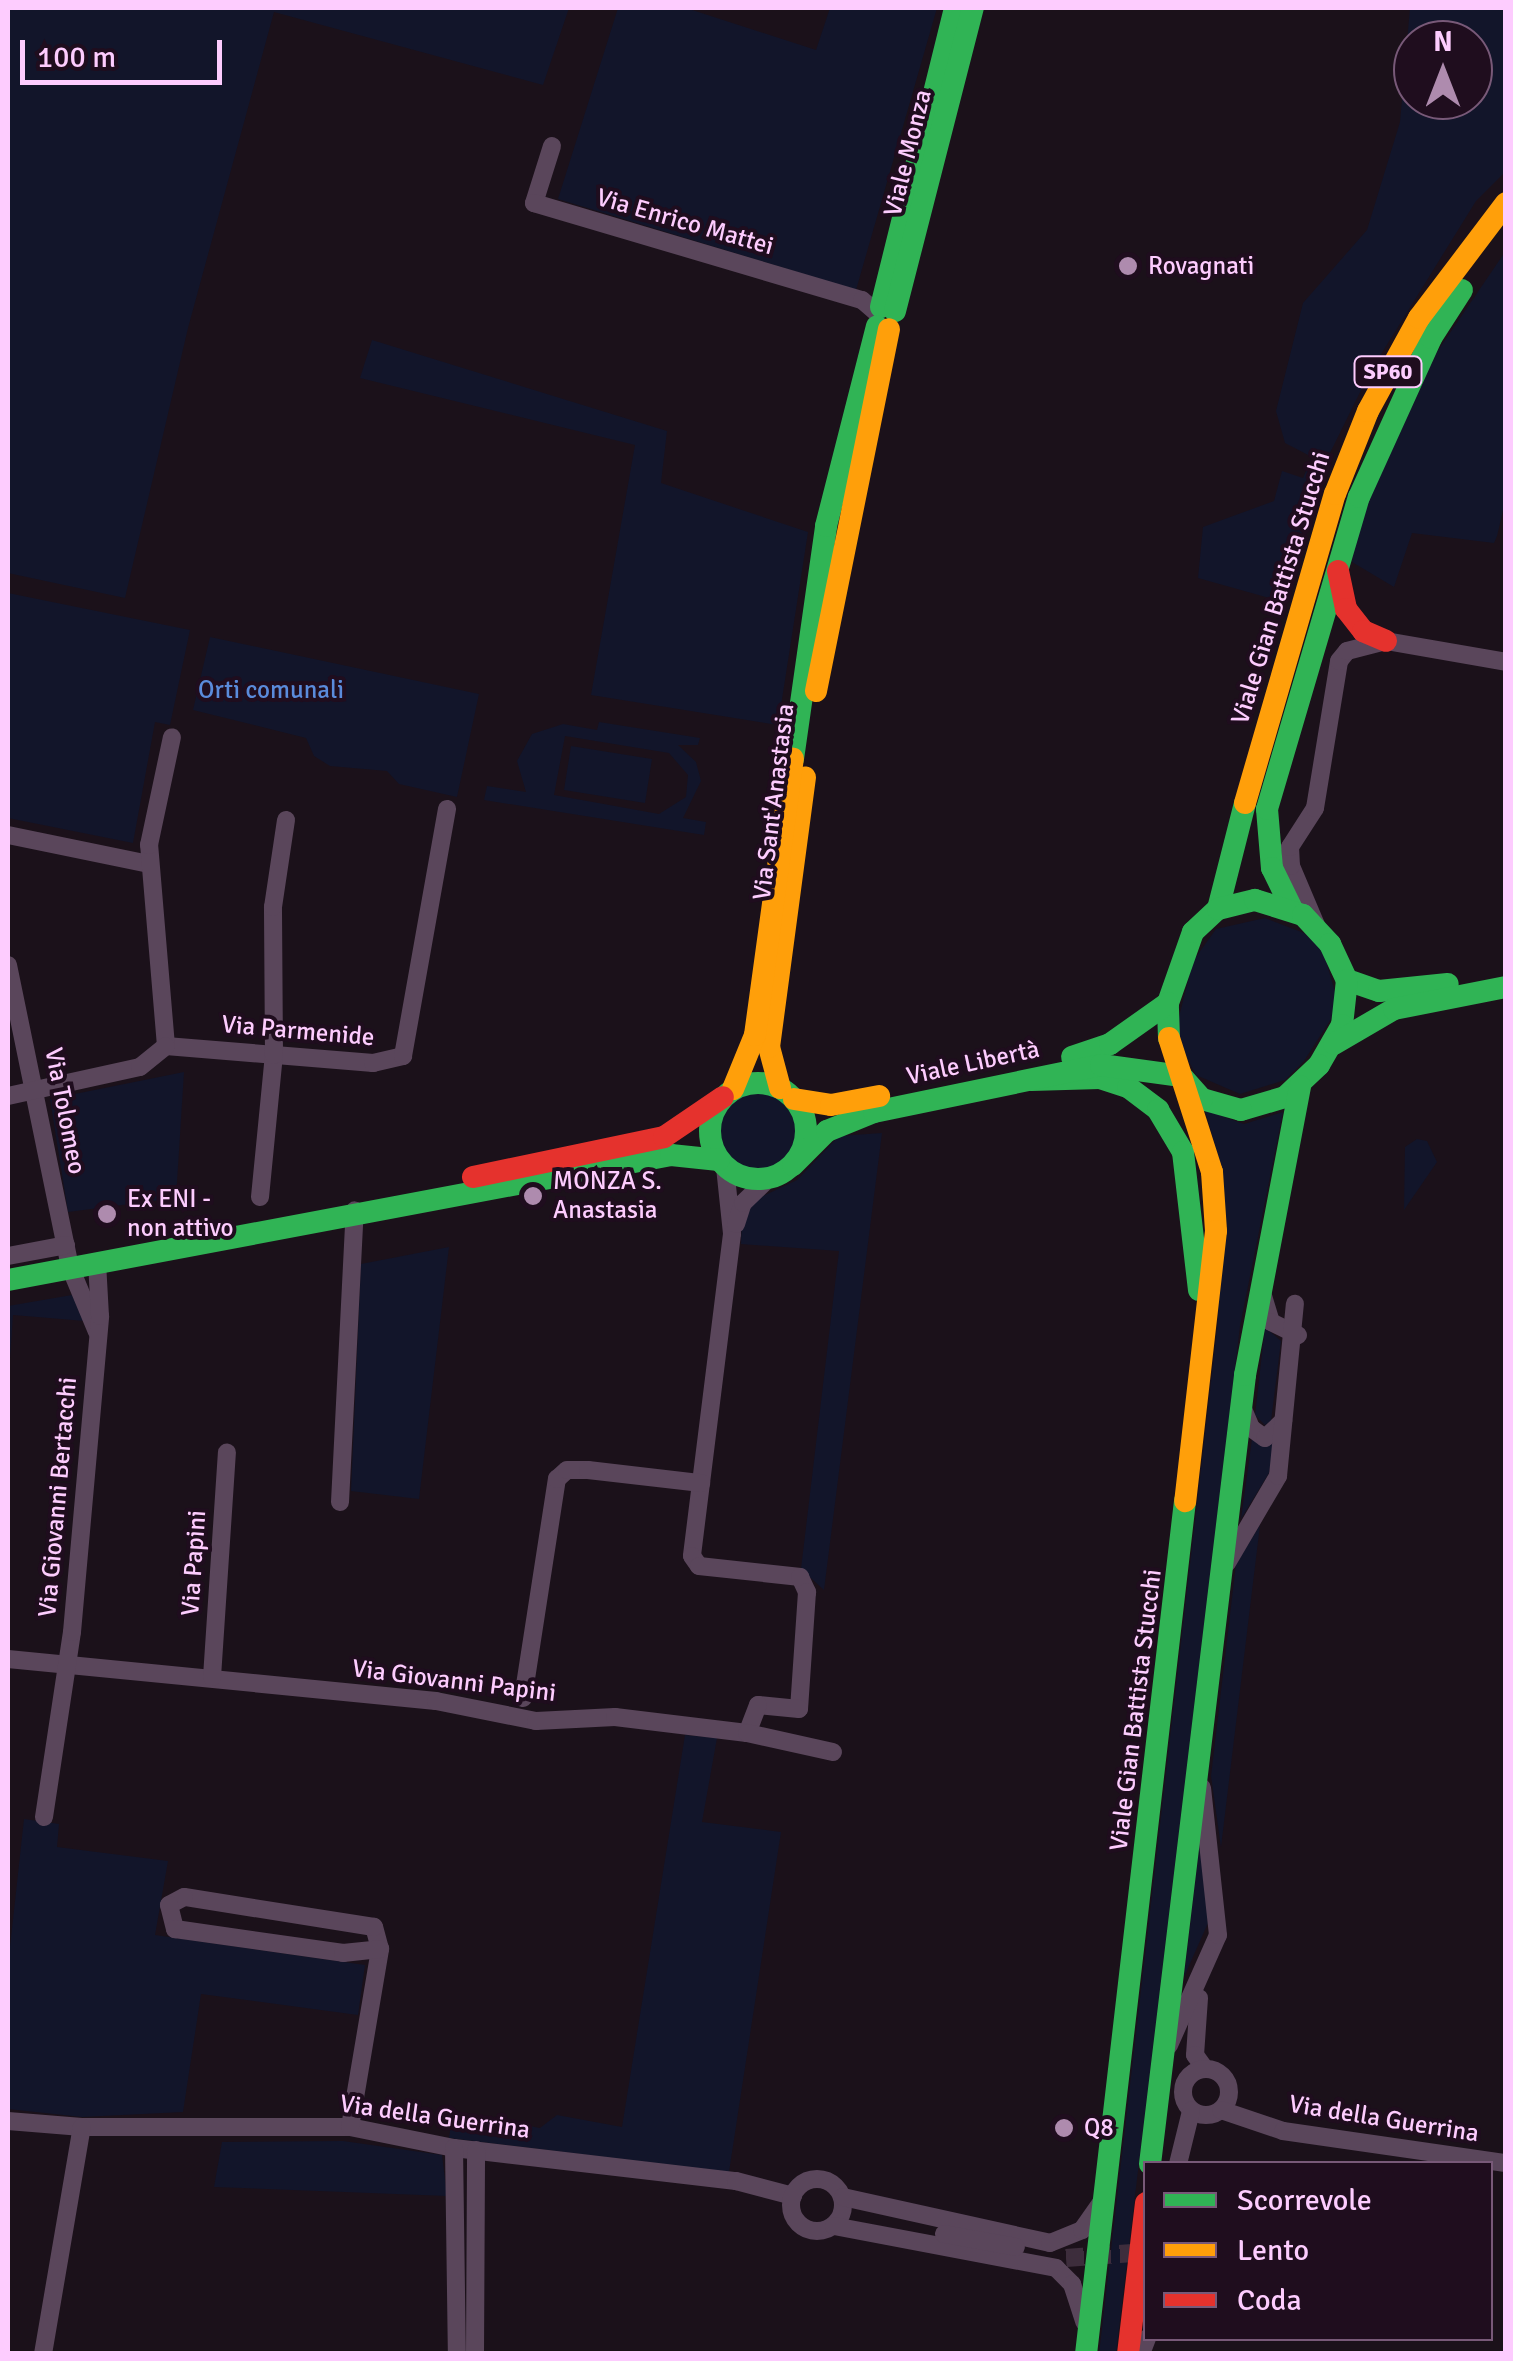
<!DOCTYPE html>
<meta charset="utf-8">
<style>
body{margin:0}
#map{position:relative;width:1513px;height:2361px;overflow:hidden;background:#1b111a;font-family:Signika,sans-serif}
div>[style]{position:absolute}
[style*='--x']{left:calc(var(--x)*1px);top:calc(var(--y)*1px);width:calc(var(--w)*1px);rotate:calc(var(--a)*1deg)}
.green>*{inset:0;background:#12152a}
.round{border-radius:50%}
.street-tunnel>*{height:18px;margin-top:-9px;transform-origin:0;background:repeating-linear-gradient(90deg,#3d2d3c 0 18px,transparent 0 27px)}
.street>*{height:18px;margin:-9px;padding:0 9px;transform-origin:9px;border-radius:9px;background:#5a465b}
.street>.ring{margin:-9px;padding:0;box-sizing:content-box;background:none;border:18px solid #5a465b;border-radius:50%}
.fast>*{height:22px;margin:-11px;padding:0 11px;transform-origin:11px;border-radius:11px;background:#30b455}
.fast>.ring{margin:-11px;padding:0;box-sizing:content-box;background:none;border:22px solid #30b455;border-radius:50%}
.slow>*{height:22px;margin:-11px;padding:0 11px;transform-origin:11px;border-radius:11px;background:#ff9f0a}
.jam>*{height:22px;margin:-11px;padding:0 11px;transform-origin:11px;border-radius:11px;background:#e5322d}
.dots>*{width:28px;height:28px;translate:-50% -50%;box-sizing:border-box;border:5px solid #1f0d1e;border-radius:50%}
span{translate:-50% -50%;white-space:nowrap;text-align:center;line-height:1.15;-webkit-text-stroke:8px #1f0d1e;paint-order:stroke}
.shield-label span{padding:2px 8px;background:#1f0d1e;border:2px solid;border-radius:8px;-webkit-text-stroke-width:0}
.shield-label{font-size:22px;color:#fdccfe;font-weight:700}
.street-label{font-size:25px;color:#fdccfe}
.poi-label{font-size:25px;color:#fdccfe}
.left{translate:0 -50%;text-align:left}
.park-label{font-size:25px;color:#5a8bdb}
.frame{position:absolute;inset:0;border:10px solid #fdccfe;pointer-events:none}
.legend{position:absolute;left:1143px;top:2161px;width:350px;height:180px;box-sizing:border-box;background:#1f0d1e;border:2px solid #785978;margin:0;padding:12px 18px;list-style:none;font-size:30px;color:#fdccfe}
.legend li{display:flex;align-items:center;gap:20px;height:50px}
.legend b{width:50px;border:2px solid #785978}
.north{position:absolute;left:1393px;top:20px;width:100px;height:100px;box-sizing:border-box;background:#1f0d1e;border:2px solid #785978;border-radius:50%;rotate:0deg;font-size:28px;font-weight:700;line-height:40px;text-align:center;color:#fdccfe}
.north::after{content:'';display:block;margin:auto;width:35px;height:45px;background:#ae8bae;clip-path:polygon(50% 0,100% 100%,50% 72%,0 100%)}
.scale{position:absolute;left:20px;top:40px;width:202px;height:45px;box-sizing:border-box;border:5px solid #fdccfe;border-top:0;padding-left:12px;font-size:30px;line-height:35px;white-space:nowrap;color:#fdccfe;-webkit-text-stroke:8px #1f0d1e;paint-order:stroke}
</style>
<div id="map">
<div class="green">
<div style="clip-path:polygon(8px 8px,569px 8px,543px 85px,274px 12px,188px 328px,125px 598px,8px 573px)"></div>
<div style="clip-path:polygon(618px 8px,686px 8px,816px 50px,830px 8px,937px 8px,856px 290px,558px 199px)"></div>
<div style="clip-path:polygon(evenodd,1410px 8px,1505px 8px,1505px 172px,1476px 201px,1370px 372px,1324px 465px,1284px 602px,1198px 578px,1203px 527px,1274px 501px,1282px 471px,1303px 478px,1312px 457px,1285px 443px,1276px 411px,1303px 303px,1367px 230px,1400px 122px,1410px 8px,1413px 40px,1473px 40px,1473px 100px,1413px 100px,1413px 40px)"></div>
<div style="clip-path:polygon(1505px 252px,1506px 498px,1497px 536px,1494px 543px,1412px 533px,1394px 587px,1352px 562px,1359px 521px,1437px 352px)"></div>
<div style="clip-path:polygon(372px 340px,667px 431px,661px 483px,808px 532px,778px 725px,591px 695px,635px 445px,360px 378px)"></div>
<div style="clip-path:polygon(8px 593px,190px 630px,170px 725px,155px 722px,133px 843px,8px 818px)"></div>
<div style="clip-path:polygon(210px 637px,479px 694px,457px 797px,399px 784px,387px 771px,330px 766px,314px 756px,306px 738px,193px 710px)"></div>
<div style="clip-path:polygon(evenodd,599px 722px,700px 738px,698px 745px,678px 745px,696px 762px,701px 781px,683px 818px,706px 822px,704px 835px,484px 800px,487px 786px,526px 792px,517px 761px,532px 734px,563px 724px,597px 730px,599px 722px,565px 736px,669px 753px,688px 775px,686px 797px,659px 814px,554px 795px,565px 736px)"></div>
<div style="clip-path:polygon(571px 746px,652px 759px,645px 803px,564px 790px)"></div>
<div style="clip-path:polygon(1265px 918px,1304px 933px,1323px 951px,1336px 995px,1331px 1019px,1304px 1061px,1285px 1080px,1240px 1094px,1196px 1075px,1181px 1047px,1178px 1021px,1193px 961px,1216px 929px)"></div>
<div style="clip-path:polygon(184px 1072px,176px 1198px,68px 1212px,50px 1099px)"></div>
<div class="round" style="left:718px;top:1092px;width:78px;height:78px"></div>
<div style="clip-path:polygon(1205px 1110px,1244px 1124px,1283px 1112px,1240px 1326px,1116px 2353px,1099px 2354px,1218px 1322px,1219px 1159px)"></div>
<div style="clip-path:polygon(882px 1133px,824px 1590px,801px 1569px,839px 1251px,741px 1244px,742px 1221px,750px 1202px,797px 1180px,839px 1136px)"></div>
<div style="clip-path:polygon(1417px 1139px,1427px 1141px,1437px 1162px,1404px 1210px,1405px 1147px)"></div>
<div style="clip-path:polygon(449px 1247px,419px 1499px,351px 1491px,361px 1264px)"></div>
<div style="clip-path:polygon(72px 1295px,85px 1321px,13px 1315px,8px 1387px,8px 1306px)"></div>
<div style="clip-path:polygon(1265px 1327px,1281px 1341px,1271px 1421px,1265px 1425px,1255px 1415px)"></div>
<div style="clip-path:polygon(1252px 1439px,1275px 1442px,1269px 1473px,1241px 1519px)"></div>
<div style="clip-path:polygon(1260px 1525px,1221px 1847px,1211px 1776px,1236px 1564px)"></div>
<div style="clip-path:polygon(685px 1735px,717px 1738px,702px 1822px,781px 1832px,729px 2172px,449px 2138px,453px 2112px,540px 2128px,557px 2115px,622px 2127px)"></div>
<div style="clip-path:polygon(24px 1819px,59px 1824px,57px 1847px,168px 1861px,155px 1935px,365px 1965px,358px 2015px,201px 1994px,183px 2112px,82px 2117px,8px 2109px,8px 1965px)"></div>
<div style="clip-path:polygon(1201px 1834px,1208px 1923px,1184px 1977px)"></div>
<div style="clip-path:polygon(343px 2141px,442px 2155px,447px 2196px,214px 2187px,222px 2142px)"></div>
</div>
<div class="street-tunnel">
<div style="--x:1066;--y:2258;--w:80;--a:-4.3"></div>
</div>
<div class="street">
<div style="--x:552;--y:146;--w:60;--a:107.5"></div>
<div style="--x:534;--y:203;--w:342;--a:16.5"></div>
<div style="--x:862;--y:300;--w:18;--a:41"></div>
<div style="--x:8;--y:835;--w:144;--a:11.6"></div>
<div style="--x:1316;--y:925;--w:64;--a:-113"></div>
<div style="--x:1291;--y:866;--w:19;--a:-93"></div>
<div style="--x:1290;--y:847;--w:46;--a:-57.3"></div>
<div style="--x:1315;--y:808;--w:149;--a:-80.7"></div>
<div style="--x:1339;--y:661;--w:13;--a:-51"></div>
<div style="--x:1347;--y:651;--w:40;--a:-14.4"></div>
<div style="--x:1386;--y:641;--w:122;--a:9.9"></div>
<div style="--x:8;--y:965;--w:308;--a:78.4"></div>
<div style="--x:70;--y:1267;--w:70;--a:67.4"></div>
<div style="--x:166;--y:1046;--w:208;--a:4.7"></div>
<div style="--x:373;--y:1063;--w:31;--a:-13"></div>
<div style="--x:403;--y:1056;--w:251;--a:-79.9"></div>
<div style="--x:166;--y:1046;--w:202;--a:-94.8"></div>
<div style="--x:149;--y:845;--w:110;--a:-78"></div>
<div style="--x:8;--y:1096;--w:135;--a:-12.4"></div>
<div style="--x:140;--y:1067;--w:33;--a:-39"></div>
<div style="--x:725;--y:1167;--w:67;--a:84"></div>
<div style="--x:732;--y:1234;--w:324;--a:97.1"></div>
<div style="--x:692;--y:1556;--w:12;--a:55"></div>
<div style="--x:699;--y:1566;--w:102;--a:6.2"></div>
<div style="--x:800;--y:1577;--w:17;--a:65"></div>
<div style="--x:807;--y:1592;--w:117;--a:93.9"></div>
<div style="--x:799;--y:1709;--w:41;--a:-174.4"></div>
<div style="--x:758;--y:1705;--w:30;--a:111"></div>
<div style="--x:260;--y:1197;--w:143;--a:-84.4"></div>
<div style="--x:274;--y:1055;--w:148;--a:-90.4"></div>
<div style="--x:273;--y:907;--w:88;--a:-81.5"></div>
<div style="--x:736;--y:1224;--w:22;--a:-72"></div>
<div style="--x:743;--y:1203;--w:35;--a:-44"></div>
<div style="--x:8;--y:1256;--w:59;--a:-10.7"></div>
<div style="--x:1263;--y:1296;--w:27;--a:73"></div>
<div style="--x:1271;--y:1322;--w:30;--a:26"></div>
<div style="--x:1243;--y:1409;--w:21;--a:67"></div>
<div style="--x:1251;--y:1428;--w:17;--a:36"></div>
<div style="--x:1265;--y:1438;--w:25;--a:-43"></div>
<div style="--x:340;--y:1502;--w:292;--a:-87.1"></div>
<div style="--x:1227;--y:1563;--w:101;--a:-59.6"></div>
<div style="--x:1278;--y:1476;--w:173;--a:-84.4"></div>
<div style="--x:8;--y:1659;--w:430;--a:5.6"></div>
<div style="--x:436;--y:1701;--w:102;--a:11.3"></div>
<div style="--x:536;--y:1721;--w:79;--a:-2.9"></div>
<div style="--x:615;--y:1717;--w:133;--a:6.9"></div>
<div style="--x:747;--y:1733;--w:88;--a:12.5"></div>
<div style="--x:212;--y:1677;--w:225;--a:-86.2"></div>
<div style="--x:523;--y:1698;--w:222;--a:-81.2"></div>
<div style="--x:557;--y:1479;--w:13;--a:-42"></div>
<div style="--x:567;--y:1470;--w:21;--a:0"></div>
<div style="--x:588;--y:1470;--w:114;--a:6.6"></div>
<div style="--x:44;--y:1817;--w:187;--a:-81.4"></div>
<div style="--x:72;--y:1632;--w:317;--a:-84.9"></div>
<div style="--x:100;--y:1316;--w:54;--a:-93.2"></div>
<div style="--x:1199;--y:1998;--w:57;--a:94"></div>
<div style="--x:1195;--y:2055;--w:17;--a:54"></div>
<div style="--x:1169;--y:2045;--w:120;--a:-66"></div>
<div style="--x:1218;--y:1935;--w:148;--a:-96.2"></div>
<div class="ring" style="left:1183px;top:2069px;width:28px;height:28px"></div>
<div style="--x:1221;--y:2110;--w:65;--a:18.7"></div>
<div style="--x:1283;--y:2131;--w:225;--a:8.2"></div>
<div style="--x:8;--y:2121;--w:74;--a:4.6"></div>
<div style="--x:82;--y:2127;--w:268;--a:0"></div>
<div style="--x:350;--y:2127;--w:106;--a:11.4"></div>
<div style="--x:454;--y:2148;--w:284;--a:6.7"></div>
<div style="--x:736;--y:2181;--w:59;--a:14.7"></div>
<div style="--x:350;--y:2127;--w:181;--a:-80.4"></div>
<div style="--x:380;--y:1949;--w:23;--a:-105"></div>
<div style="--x:374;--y:1927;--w:192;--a:-171"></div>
<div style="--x:184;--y:1897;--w:17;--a:152"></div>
<div style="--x:169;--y:1905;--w:25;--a:76"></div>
<div style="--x:175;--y:1929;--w:170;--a:8.1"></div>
<div style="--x:343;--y:1953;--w:37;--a:-6"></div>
<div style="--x:454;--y:2148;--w:206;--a:89.2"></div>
<div style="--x:1178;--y:2164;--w:55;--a:-76.2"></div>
<div class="ring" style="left:791px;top:2179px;width:34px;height:34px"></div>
<div style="--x:843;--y:2197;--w:212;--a:12.5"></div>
<div style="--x:1050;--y:2243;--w:35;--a:-22"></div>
<div style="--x:1082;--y:2230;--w:33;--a:-55"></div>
<div style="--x:834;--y:2226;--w:226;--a:10.7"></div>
<div style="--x:1056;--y:2268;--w:23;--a:45"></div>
<div style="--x:1072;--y:2284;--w:40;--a:72"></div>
<div style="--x:944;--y:2234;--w:73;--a:10.2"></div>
<div style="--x:43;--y:2354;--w:230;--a:-80.3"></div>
<div style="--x:475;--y:2354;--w:204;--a:-89.7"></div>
<div style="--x:1141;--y:2354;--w:17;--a:-69"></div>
</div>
<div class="fast">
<div style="--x:881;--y:307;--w:308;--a:-76.1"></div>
<div style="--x:895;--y:311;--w:313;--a:-75.6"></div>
<div style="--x:793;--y:759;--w:235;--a:-81.9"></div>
<div style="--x:826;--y:526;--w:206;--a:-75.7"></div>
<div style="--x:1267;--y:809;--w:59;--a:85.2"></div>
<div style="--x:1272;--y:868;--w:46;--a:64"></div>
<div style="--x:1267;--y:809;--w:325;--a:-73.6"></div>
<div style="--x:1359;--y:497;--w:175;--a:-65.6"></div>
<div style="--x:1431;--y:338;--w:57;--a:-57.1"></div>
<div style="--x:1218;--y:909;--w:109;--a:-75.7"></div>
<div style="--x:1347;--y:980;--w:34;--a:19"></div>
<div style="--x:1379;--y:991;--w:69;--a:-5.8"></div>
<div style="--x:1169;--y:1038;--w:35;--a:-92"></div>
<div style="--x:1168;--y:1003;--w:75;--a:-70.6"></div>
<div style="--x:1193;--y:932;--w:34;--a:-43"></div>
<div style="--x:1218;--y:909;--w:38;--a:-14"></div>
<div style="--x:1255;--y:900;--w:50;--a:17.4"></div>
<div style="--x:1303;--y:915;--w:40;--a:47"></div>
<div style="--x:1330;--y:944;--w:40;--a:65"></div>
<div style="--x:1347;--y:980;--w:45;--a:96.3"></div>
<div style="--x:1342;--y:1025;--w:46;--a:119.9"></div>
<div style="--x:1319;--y:1065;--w:47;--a:136.7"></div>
<div style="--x:1285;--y:1097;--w:46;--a:163.5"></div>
<div style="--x:1241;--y:1110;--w:41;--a:-164.2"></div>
<div style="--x:1202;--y:1099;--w:31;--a:-132"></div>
<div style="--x:1334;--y:1044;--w:69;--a:-30.3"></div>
<div style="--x:1394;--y:1009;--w:114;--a:-11.1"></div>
<div style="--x:1072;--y:1057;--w:40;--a:-18.9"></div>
<div style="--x:1110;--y:1044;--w:71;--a:-35.3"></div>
<div style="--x:1031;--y:1080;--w:69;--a:-1.7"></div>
<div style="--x:1100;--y:1078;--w:29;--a:18"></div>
<div style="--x:1128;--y:1087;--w:38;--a:37"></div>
<div style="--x:1158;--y:1110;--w:49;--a:59.2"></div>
<div style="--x:1183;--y:1152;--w:139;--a:83.4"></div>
<div class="ring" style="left:710px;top:1083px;width:74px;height:74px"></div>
<div style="--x:793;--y:1165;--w:48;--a:-45"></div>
<div style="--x:827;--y:1131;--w:51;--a:-22"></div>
<div style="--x:874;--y:1112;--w:232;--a:-11.7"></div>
<div style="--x:1101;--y:1065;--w:81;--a:7.8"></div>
<div style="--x:8;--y:1280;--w:675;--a:-10.68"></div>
<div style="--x:671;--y:1155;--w:48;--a:5.9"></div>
<div style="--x:1150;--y:2164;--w:795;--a:-83.13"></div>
<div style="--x:1245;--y:1375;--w:294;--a:-79.2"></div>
<div style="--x:1086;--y:2354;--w:859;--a:-83.38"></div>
</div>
<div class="slow">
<div style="--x:816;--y:691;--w:369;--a:-78.6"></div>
<div style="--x:1245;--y:803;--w:322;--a:-73.8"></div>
<div style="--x:1335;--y:494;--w:89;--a:-68.3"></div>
<div style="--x:1368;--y:411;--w:106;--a:-61.3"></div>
<div style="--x:1419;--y:318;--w:144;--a:-52.9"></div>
<div style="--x:1169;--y:1038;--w:141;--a:72.2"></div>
<div style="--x:1212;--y:1172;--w:59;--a:86.1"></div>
<div style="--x:1216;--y:1231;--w:272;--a:96.5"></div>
<div style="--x:780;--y:1088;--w:42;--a:-105"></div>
<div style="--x:769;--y:1047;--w:272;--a:-82.4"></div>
<div style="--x:733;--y:1089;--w:58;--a:-67.8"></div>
<div style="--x:755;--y:1035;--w:279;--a:-82.2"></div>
<div style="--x:794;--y:1099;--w:37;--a:9"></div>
<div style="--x:831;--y:1105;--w:49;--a:-10.6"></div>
</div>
<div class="jam">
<div style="--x:1338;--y:571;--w:39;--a:78"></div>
<div style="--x:1346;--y:609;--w:28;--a:52"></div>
<div style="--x:1363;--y:631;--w:25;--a:23"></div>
<div style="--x:473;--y:1177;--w:195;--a:-11.8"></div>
<div style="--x:664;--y:1137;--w:71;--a:-34.1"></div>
<div style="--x:1128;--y:2354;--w:152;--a:-83.2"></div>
</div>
<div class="dots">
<div style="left:1128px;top:266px;background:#ae8bae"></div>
<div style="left:533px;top:1196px;background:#ae8bae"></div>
<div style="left:107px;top:1214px;background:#ae8bae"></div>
<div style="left:1064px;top:2128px;background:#ae8bae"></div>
</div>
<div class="shield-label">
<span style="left:1388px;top:372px">SP60</span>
</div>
<div class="street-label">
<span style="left:908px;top:153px;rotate:-76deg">Viale Monza</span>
<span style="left:685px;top:222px;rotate:16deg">Via Enrico Mattei</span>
<span style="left:1281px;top:588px;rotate:-73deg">Viale Gian Battista Stucchi</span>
<span style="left:774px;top:802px;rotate:-83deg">Via Sant'Anastasia</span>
<span style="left:298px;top:1031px;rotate:5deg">Via Parmenide</span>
<span style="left:973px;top:1063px;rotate:-12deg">Viale Libertà</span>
<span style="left:65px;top:1111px;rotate:79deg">Via Tolomeo</span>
<span style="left:58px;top:1497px;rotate:-85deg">Via Giovanni Bertacchi</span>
<span style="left:194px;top:1563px;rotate:-86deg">Via Papini</span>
<span style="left:454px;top:1681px;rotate:7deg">Via Giovanni Papini</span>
<span style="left:1136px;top:1710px;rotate:-83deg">Viale Gian Battista Stucchi</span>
<span style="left:435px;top:2117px;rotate:8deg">Via della Guerrina</span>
<span style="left:1384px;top:2119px;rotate:9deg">Via della Guerrina</span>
</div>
<div class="poi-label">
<span class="left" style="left:1148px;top:266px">Rovagnati</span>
<span class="left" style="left:553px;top:1196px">MONZA S.<br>Anastasia</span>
<span class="left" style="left:127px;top:1214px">Ex ENI -<br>non attivo</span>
<span class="left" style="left:1084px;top:2128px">Q8</span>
</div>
<div class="park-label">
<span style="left:271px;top:690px">Orti comunali</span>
</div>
<div class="frame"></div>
<ul class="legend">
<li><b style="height:12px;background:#30b455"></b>Scorrevole</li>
<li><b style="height:12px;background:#ff9f0a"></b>Lento</li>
<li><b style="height:12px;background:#e5322d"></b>Coda</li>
</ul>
<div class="north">N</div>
<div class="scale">100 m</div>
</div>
